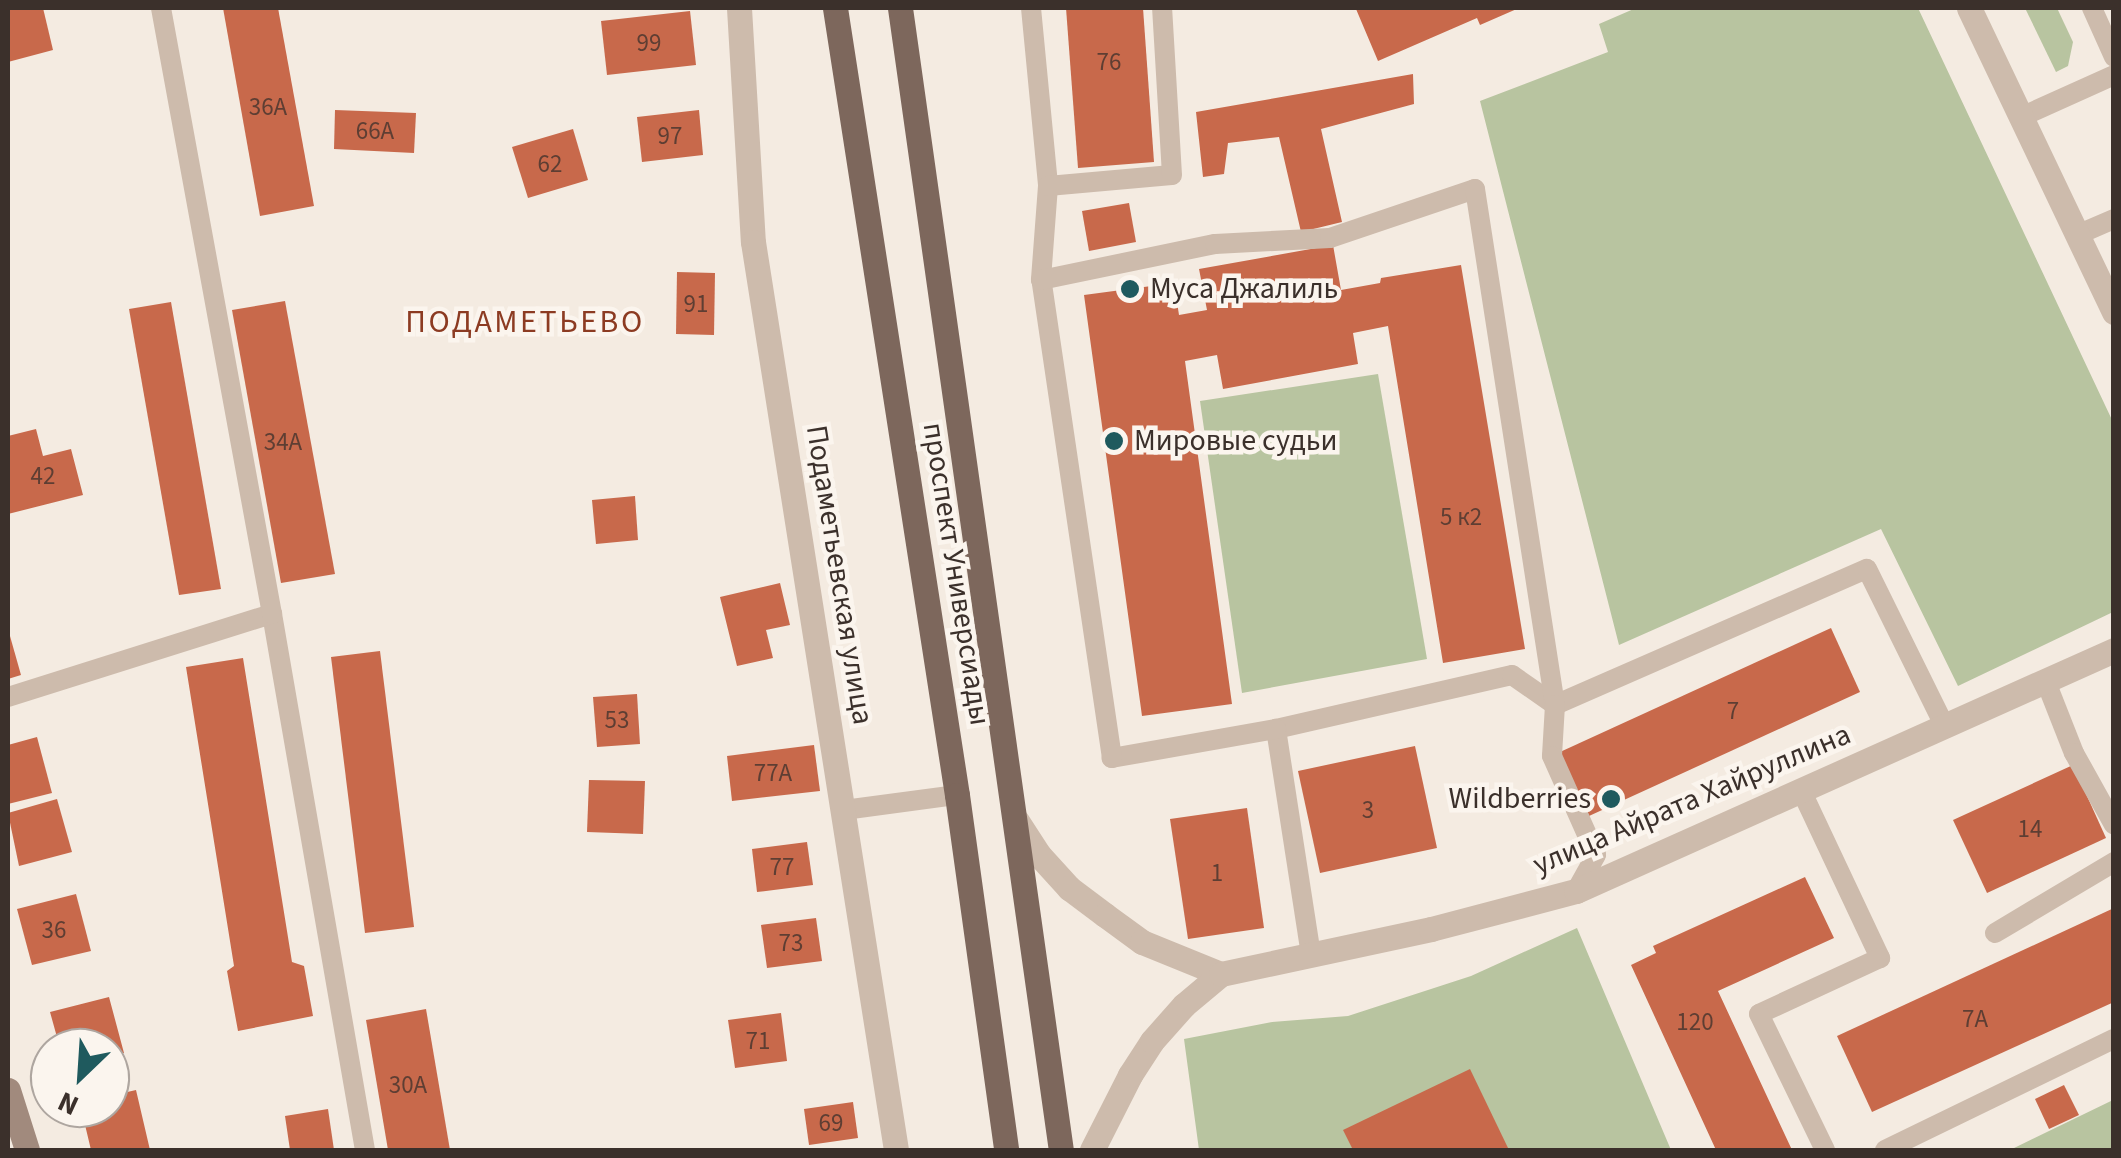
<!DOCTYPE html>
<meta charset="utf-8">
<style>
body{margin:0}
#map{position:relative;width:2121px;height:1158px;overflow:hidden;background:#f4ebe1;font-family:"Source Sans 3",sans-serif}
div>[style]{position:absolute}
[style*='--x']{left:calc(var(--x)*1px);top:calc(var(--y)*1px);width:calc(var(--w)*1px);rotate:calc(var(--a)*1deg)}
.green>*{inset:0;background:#b8c4a0}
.building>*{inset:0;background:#c8694b}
.lane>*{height:20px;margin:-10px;padding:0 10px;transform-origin:10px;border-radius:10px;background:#cdbbac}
.street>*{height:25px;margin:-12.5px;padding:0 12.5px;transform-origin:12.5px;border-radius:12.5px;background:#cdbbac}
.secondary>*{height:25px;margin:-12.5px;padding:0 12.5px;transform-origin:12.5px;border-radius:12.5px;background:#a18a7d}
.primary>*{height:25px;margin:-12.5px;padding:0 12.5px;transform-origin:12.5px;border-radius:12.5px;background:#7d675c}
.dots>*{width:28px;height:28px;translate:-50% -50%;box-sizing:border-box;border:5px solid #fbf5ee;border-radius:50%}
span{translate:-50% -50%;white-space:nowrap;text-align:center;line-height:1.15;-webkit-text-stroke:9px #fbf5ee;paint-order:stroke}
.number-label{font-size:25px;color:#5e3e33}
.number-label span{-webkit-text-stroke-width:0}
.poi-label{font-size:30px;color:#3b302b}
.left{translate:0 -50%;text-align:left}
.right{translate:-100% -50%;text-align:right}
.street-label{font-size:30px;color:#3b302b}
.neighbourhood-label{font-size:32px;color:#8c3b22;letter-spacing:2.5px}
.frame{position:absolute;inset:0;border:10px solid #3b302b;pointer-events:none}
.north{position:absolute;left:30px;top:1028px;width:100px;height:100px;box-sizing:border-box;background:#fbf5ee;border:2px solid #aea6a0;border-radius:50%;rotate:205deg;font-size:28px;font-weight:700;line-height:40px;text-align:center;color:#3b302b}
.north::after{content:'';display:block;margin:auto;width:35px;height:45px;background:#1f5a5e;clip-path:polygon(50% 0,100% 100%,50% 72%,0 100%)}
</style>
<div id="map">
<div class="green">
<div style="clip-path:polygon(1636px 8px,1918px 8px,2113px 422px,2113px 612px,1958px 686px,1881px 529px,1619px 645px,1480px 101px,1608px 52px,1599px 24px)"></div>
<div style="clip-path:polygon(2025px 8px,2057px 8px,2073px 42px,2068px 66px,2056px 72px)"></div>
<div style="clip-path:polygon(1378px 374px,1427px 659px,1242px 693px,1200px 401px)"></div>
<div style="clip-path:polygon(1577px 928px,1671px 1150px,1199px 1150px,1184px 1039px,1272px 1022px,1348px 1016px,1471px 976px)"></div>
<div style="clip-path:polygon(2113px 1100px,2113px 1150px,2010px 1150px)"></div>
</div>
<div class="building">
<div style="clip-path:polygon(8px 8px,43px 8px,53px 50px,8px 62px)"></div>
<div style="clip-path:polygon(223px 8px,278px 8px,314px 206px,260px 216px)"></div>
<div style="clip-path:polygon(1066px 8px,1143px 8px,1154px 162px,1078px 168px)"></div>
<div style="clip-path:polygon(1360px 8px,1519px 8px,1480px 25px,1477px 18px,1378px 61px,1356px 9px)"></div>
<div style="clip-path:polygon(690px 11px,696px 65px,607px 75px,601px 21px)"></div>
<div style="clip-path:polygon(1413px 74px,1414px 104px,1321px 129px,1342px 222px,1301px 232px,1279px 137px,1228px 143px,1224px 174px,1203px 177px,1196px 112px)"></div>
<div style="clip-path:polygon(335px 110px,416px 113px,414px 153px,334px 149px)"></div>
<div style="clip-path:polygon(699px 110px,703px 155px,642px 162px,637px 117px)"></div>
<div style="clip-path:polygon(573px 129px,588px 180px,528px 198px,512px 147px)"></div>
<div style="clip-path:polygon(1129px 203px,1136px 242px,1089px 251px,1082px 211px)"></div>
<div style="clip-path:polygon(1333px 245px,1341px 290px,1380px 283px,1381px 278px,1461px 265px,1525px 649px,1443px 663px,1388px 326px,1353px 333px,1358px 364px,1223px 389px,1217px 355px,1185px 361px,1232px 704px,1142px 716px,1084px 295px,1174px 283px,1179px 315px,1207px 310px,1199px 269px)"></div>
<div style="clip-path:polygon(677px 272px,715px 273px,714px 335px,676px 334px)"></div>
<div style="clip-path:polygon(285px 301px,335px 574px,281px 583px,232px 310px)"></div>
<div style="clip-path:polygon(171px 302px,221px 589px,179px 595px,129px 309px)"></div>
<div style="clip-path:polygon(36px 429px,43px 456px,71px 449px,83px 495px,8px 514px,8px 436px)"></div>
<div style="clip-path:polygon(635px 496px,638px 540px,596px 544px,592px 500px)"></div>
<div style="clip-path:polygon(780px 583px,790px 625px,766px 630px,773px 658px,737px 666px,720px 597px)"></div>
<div style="clip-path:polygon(1831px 628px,1860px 692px,1589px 816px,1560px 752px)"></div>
<div style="clip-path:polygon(8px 629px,21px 675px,8px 679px)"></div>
<div style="clip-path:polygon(380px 651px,414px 927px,365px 933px,331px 657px)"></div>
<div style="clip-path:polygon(243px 658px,292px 962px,304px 966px,313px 1016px,238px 1031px,227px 971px,234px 966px,186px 667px)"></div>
<div style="clip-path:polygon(637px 694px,640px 744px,597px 747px,593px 697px)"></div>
<div style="clip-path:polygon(37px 737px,52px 793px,8px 804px,8px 745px)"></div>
<div style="clip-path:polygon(814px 745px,820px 791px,732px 801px,727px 756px)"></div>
<div style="clip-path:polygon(1415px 746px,1437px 848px,1320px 873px,1298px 771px)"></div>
<div style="clip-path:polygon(2073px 765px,2106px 838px,1987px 893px,1953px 820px)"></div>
<div style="clip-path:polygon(589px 780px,645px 781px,643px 834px,587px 832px)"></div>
<div style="clip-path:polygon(57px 799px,72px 852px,19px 866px,8px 813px)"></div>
<div style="clip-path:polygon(1247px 808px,1264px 928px,1188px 939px,1170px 819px)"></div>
<div style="clip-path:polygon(807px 842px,813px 885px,757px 892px,752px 849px)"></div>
<div style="clip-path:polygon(1805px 877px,1834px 938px,1718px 991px,1792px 1150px,1716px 1150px,1631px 965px,1656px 953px,1653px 946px)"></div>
<div style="clip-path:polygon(76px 894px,91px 951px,32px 965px,17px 909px)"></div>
<div style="clip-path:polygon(2114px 908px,2114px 1002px,1872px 1112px,1837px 1036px)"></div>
<div style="clip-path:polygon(816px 918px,822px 961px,767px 968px,761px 925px)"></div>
<div style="clip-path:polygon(109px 997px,124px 1053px,110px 1057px,110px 1048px,60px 1048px,50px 1012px)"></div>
<div style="clip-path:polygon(426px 1009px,450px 1150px,388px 1150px,366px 1020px)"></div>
<div style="clip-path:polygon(781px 1013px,787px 1061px,735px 1068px,728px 1020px)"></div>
<div style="clip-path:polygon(1470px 1069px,1509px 1150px,1353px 1150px,1343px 1130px)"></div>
<div style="clip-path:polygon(2064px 1085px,2079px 1115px,2049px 1129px,2035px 1099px)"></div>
<div style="clip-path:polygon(136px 1090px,150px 1150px,91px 1150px,81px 1108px,110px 1108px,110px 1096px)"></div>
<div style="clip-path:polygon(853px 1102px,858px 1138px,809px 1145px,804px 1109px)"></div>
<div style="clip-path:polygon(328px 1109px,334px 1150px,290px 1150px,285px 1116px)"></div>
</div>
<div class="lane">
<div style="--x:1031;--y:8;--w:179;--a:84.5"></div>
<div style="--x:1048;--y:186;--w:94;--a:94.3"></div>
<div style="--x:2092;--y:8;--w:54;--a:65.8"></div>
<div style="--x:2021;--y:117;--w:102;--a:-24.3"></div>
<div style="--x:1048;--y:186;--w:124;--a:-5.1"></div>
<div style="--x:1172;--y:175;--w:167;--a:-93.4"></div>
<div style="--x:2077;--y:235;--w:40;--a:-23.4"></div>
<div style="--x:272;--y:614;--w:544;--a:80.16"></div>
<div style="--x:2046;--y:682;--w:76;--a:68.5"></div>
<div style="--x:2074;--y:753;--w:82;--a:60.9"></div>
<div style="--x:8;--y:697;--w:277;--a:-17.5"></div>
<div style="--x:272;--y:614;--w:616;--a:-100.38"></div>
<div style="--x:1276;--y:729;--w:242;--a:-12.9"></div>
<div style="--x:1512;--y:675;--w:52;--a:34.9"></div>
<div style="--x:1555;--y:705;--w:340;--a:-23.6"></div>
<div style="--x:1867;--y:569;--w:174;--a:63.7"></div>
<div style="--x:1801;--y:790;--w:186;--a:64.8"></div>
<div style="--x:1880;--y:958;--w:133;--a:155.2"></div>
<div style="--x:1759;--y:1014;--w:151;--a:64.1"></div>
<div style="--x:844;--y:810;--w:114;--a:-7.6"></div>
<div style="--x:1995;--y:933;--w:139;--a:-30.8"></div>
<div style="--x:1311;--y:955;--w:229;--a:-98.8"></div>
<div style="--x:1276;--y:729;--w:167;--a:170"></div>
<div style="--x:1112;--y:758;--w:483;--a:-98.4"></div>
<div style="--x:1041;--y:280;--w:178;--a:-11.7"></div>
<div style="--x:1215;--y:244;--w:115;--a:-3"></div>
<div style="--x:1330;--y:238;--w:153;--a:-18.7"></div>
<div style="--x:1475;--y:189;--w:522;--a:81.19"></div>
<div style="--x:1555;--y:705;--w:51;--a:93.4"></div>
<div style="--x:1552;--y:756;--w:108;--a:66"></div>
<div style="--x:1596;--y:855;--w:41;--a:119.1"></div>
<div style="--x:1885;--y:1150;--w:254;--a:-25.9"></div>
</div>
<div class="street">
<div style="--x:739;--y:8;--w:234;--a:86.6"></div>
<div style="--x:753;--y:242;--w:919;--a:81.05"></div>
<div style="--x:1969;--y:8;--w:337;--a:64.5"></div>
<div style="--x:1017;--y:821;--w:40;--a:57.1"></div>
<div style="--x:1039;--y:855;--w:45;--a:47.7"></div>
<div style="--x:1069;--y:888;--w:45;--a:36.9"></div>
<div style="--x:1105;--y:915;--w:46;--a:36.1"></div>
<div style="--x:1142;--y:942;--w:85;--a:22.1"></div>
<div style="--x:1092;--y:1150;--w:84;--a:-63.1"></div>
<div style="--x:1130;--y:1075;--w:40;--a:-57.1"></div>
<div style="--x:1152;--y:1041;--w:48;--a:-48.4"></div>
<div style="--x:1184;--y:1005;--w:48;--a:-40"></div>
<div style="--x:1221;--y:974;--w:215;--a:-12.1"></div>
<div style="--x:1431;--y:929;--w:150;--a:-14.7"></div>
<div style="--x:1576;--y:891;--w:590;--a:-24.13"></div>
</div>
<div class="secondary">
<div style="--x:8;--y:1090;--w:63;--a:72.4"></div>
</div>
<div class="primary">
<div style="--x:835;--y:8;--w:796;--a:81.19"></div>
<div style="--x:957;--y:795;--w:358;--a:82.1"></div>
<div style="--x:900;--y:8;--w:1153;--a:81.98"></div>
</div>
<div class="dots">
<div style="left:1130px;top:289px;background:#1f5a5e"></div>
<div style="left:1114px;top:441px;background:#1f5a5e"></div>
<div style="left:1611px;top:799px;background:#1f5a5e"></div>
</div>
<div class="number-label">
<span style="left:649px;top:43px">99</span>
<span style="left:1109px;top:62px">76</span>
<span style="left:268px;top:107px">36А</span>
<span style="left:375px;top:131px">66А</span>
<span style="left:670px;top:136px">97</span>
<span style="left:550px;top:164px">62</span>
<span style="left:696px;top:304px">91</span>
<span style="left:283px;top:442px">34А</span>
<span style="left:43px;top:476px">42</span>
<span style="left:1461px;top:517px">5 к2</span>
<span style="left:1733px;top:711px">7</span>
<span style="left:617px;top:720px">53</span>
<span style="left:773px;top:773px">77А</span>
<span style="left:1368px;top:810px">3</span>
<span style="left:2030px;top:829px">14</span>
<span style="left:782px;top:867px">77</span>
<span style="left:1217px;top:873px">1</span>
<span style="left:54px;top:930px">36</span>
<span style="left:791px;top:943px">73</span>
<span style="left:1975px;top:1019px">7А</span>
<span style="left:1695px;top:1022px">120</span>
<span style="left:758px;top:1041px">71</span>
<span style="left:408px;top:1085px">30А</span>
<span style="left:831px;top:1123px">69</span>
</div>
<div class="poi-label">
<span class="left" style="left:1150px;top:289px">Муса Джалиль</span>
<span class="left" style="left:1134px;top:441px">Мировые судьи</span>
<span class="right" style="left:1591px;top:799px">Wildberries</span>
</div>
<div class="street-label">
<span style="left:956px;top:574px;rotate:81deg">проспект Универсиады</span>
<span style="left:839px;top:575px;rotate:81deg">Подаметьевская улица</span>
<span style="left:1692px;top:800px;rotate:-23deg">улица Айрата Хайруллина</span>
</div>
<div class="neighbourhood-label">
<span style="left:525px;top:322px">ПОДАМЕТЬЕВО</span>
</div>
<div class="frame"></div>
<div class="north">N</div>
</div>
